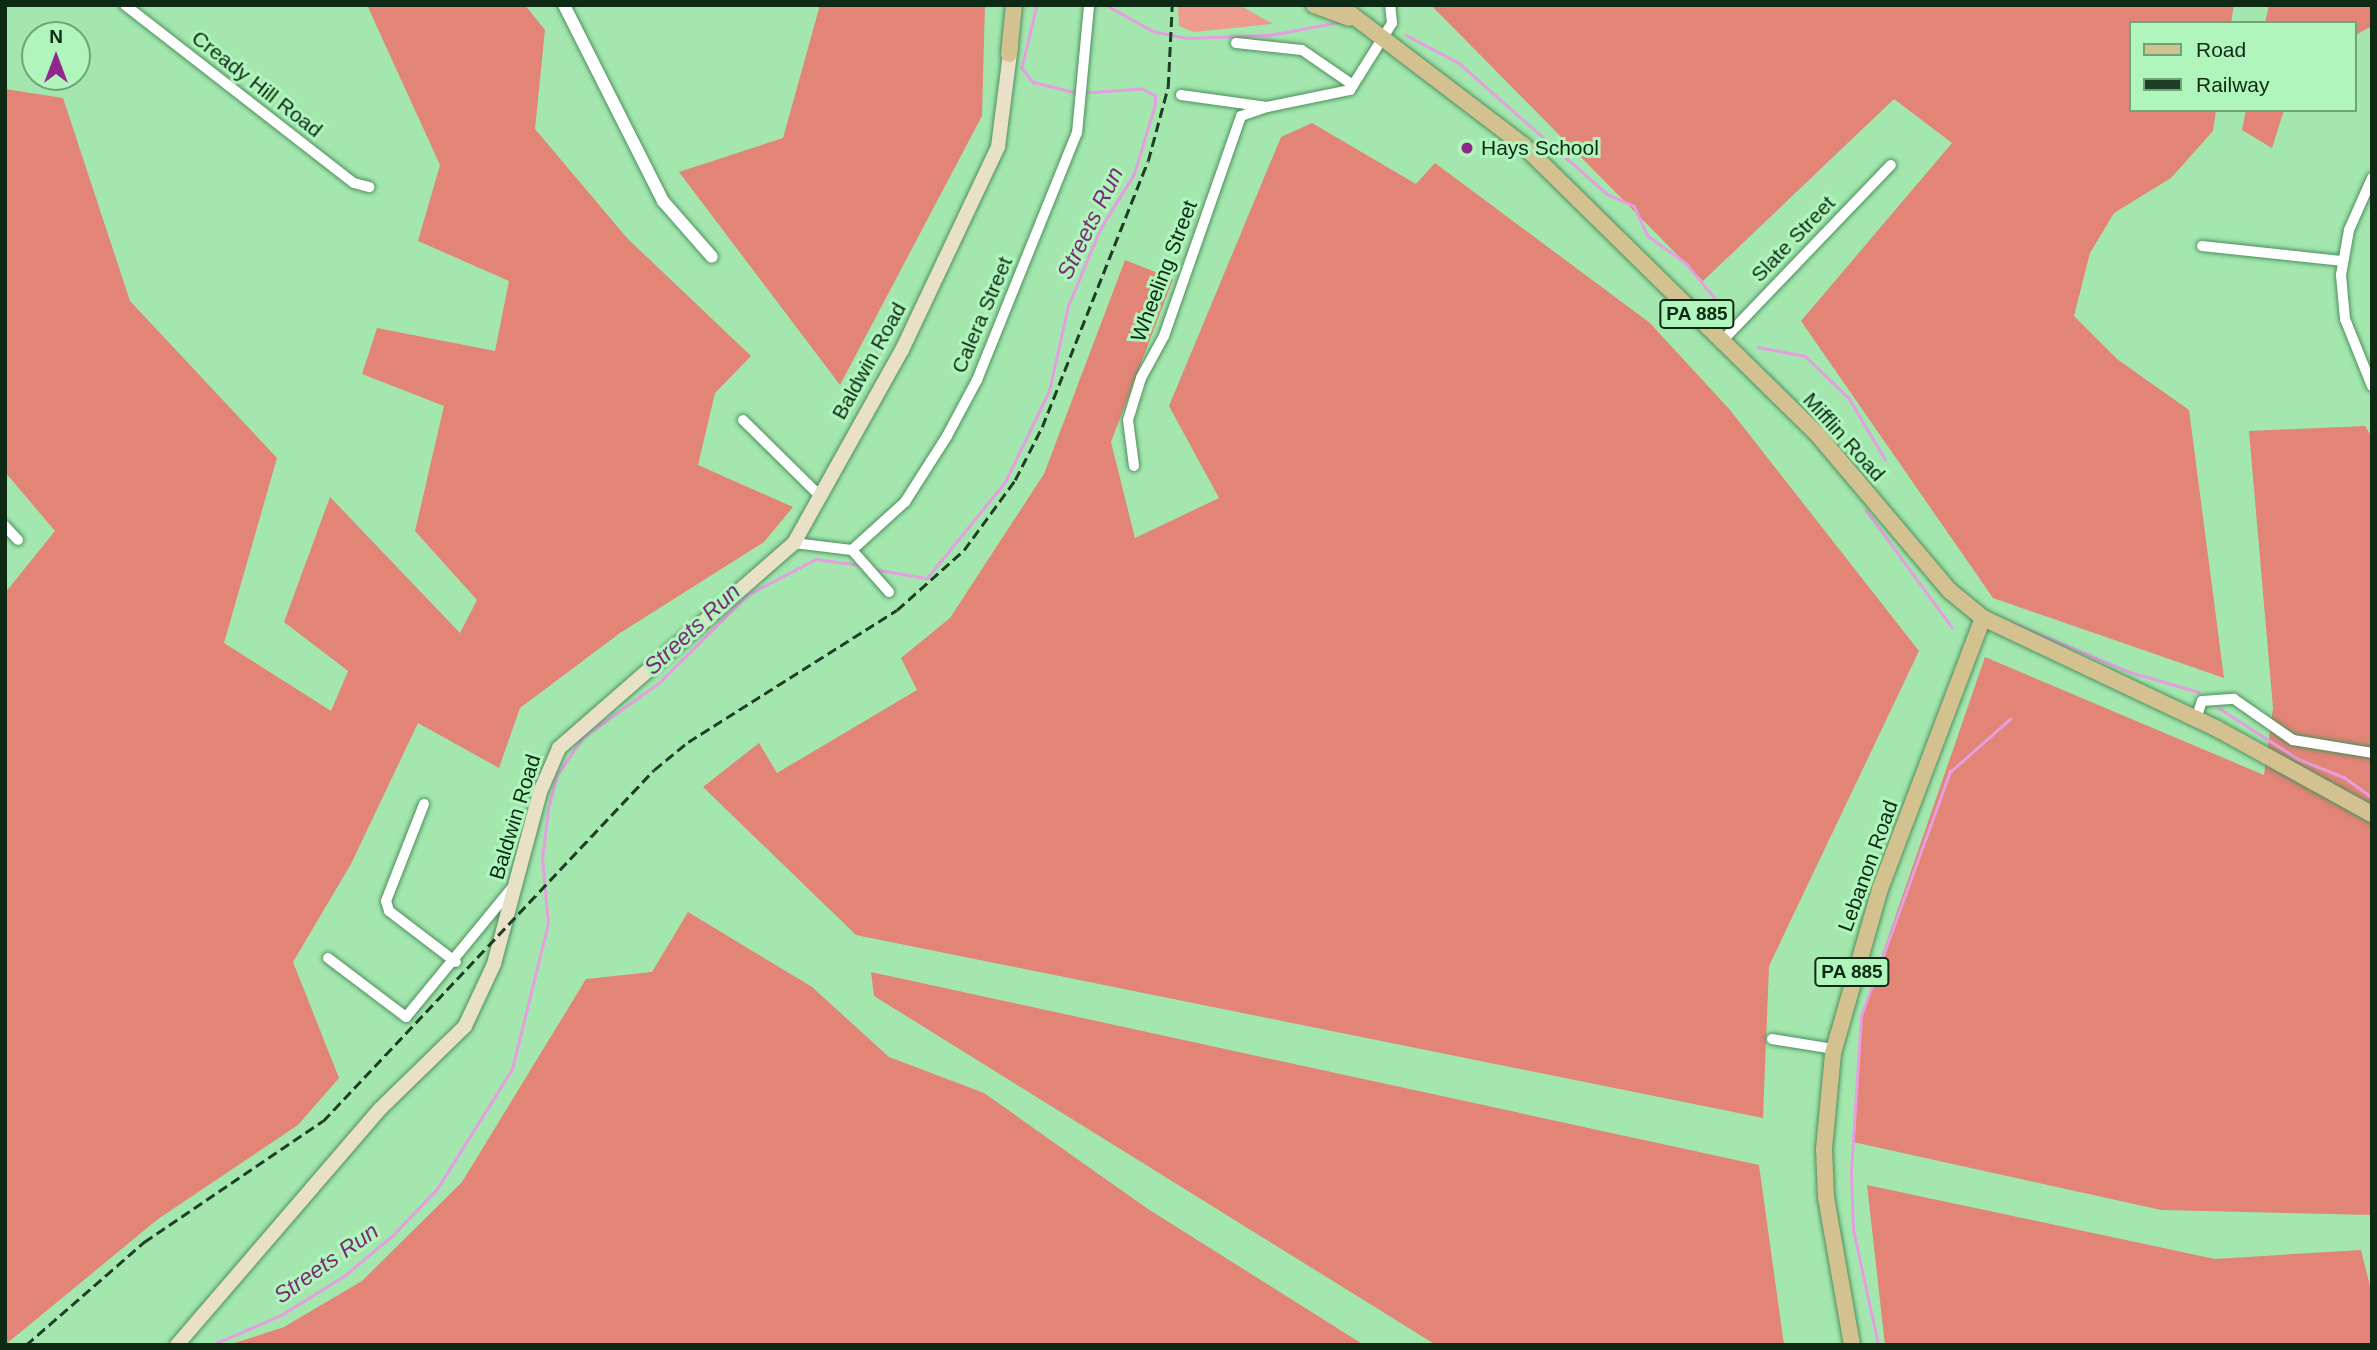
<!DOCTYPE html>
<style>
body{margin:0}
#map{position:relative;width:2377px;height:1350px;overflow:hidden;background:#a3e7af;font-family:Helvetica,sans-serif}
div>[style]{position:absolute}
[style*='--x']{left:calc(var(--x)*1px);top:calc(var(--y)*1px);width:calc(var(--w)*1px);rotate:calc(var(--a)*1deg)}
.green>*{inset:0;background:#ed9b8d}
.forest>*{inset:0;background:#e28476}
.stream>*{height:2.5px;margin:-1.25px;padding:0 1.25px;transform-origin:1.25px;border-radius:1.25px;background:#e59edf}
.roads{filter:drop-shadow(0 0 2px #4d8f5c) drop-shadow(0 0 2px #4d8f5c)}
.minor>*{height:10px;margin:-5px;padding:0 5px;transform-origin:5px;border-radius:5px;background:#fff}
.tertiary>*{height:12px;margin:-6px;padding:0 6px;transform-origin:6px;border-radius:6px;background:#fff}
.secondary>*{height:14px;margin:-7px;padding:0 7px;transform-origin:7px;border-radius:7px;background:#e9e0c8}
.primary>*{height:16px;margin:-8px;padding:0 8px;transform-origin:8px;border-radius:8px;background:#d3c190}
.rail>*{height:2.5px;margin-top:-1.25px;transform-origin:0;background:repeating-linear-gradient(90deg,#1e3e25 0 10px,transparent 0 15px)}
.dots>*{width:19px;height:19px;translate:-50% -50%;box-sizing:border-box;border:4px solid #aff5bc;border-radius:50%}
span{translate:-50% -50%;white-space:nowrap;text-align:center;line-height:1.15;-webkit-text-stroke:6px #aff5bc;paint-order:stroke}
.shield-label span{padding:2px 5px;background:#aff5bc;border:2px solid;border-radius:5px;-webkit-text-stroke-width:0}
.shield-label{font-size:19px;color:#0e2a15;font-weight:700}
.street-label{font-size:21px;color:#0e2a15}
.poi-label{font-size:21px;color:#0e2a15}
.left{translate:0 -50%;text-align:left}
.water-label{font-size:23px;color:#7c2a78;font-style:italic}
.frame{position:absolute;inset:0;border:7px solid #0e2a15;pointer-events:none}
.legend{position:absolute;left:2129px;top:21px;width:228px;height:91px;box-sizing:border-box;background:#aff5bc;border:2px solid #6fa479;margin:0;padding:9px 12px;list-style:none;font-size:21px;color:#0e2a15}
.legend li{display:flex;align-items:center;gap:14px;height:35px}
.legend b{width:35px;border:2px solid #6fa479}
.north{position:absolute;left:21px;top:21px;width:70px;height:70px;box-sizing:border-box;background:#aff5bc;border:2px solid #6fa479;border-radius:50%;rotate:0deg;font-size:19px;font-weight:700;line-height:28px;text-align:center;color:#0e2a15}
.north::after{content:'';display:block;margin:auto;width:24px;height:32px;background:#90278c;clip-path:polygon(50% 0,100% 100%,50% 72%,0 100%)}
</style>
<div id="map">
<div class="green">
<div style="clip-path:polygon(1178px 5px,1239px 5px,1273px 24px,1194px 32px,1179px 26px)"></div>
</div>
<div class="forest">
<div style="clip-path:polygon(367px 5px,525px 5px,545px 30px,535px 129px,627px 238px,751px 356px,715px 393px,698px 465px,793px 507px,764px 542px,620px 633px,520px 708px,499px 768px,418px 723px,351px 864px,293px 962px,339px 1078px,298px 1125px,158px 1219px,5px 1345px,5px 593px,55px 531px,5px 472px,5px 89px,63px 98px,130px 301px,277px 458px,224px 643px,331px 711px,348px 671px,284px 622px,330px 497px,460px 633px,477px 600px,415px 531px,444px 406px,362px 374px,377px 328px,495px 351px,509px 281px,418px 241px,440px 165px)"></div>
<div style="clip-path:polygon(820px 5px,985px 5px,982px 116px,840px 385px,679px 172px,783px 138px)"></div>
<div style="clip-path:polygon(1431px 5px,2234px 5px,2231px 23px,2130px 23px,2130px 110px,2216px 110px,2213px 131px,2171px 178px,2114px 213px,2090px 253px,2074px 316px,2117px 359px,2189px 410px,2224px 678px,1993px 598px,1801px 321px,1952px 143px,1894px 99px,1703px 281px)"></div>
<div style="clip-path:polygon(2269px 5px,2372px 5px,2372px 26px,2354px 36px,2354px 23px,2265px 23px)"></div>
<div style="clip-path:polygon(2246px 110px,2284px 110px,2272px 148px,2242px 130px)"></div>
<div style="clip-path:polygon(1312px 123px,1416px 184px,1435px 163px,1650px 323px,1730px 410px,1919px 651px,1769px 966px,1763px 1118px,856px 935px,703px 787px,759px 743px,777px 773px,917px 690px,901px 658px,950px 618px,1044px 474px,1125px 260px,1173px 279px,1111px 442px,1135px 538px,1219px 498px,1169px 406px,1281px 137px)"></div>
<div style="clip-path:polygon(2365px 426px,2372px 437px,2372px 1215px,2161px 1210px,1853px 1142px,1861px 1016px,1985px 657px,2264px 775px,2273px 708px,2249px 431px)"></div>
<div style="clip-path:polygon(688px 912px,812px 987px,889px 1057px,984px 1093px,1148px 1209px,1364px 1345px,229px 1345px,284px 1327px,362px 1281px,462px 1182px,586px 979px,652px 972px)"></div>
<div style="clip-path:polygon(871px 972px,1759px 1165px,1784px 1345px,1436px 1345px,874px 996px)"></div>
<div style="clip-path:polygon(1867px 1185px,2215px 1259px,2361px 1250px,2372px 1294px,2372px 1345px,1885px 1345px)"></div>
</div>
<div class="stream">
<div style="--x:1037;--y:5;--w:65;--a:103.4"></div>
<div style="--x:1022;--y:68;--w:18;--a:52"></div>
<div style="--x:1033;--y:82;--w:46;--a:13.7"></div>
<div style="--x:1106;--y:5;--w:54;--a:29"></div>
<div style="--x:1153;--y:31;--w:35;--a:12"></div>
<div style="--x:1187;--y:38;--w:82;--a:-2.1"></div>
<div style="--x:1269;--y:35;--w:72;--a:-10.4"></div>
<div style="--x:1406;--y:35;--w:60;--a:27.8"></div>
<div style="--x:1459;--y:63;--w:198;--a:41.5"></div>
<div style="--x:1607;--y:194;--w:30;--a:24"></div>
<div style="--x:1634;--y:206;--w:33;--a:65"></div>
<div style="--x:1648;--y:236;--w:47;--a:35.4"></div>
<div style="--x:1686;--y:263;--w:57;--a:50.7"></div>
<div style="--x:1758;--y:347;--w:48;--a:10.8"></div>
<div style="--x:1805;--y:356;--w:61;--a:43.7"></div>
<div style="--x:1849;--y:398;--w:71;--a:59.5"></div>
<div style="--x:1866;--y:510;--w:145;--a:53.7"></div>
<div style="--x:873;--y:569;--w:55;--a:9.5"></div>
<div style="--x:927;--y:578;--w:124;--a:-50.9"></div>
<div style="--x:1005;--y:482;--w:101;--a:-64.2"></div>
<div style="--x:1049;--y:391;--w:87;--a:-77.4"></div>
<div style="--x:1068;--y:306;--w:83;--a:-67.4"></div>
<div style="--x:1100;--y:229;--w:65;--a:-58.3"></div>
<div style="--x:1134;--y:174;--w:73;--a:-73.3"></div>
<div style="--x:1155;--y:104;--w:8;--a:-90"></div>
<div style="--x:1155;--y:96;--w:15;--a:-152"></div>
<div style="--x:1142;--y:89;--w:57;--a:176"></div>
<div style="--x:2013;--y:623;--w:127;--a:22.7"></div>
<div style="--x:2130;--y:672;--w:72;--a:16.2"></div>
<div style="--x:2219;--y:708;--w:94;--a:32.8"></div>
<div style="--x:2298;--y:759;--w:49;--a:21.4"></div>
<div style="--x:2344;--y:777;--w:34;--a:36"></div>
<div style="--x:212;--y:1345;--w:75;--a:-23.5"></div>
<div style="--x:281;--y:1315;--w:74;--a:-31.8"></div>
<div style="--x:344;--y:1276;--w:62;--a:-39.8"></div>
<div style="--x:392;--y:1236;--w:65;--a:-46.2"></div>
<div style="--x:437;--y:1189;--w:142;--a:-58"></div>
<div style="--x:512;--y:1069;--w:149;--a:-76.1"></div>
<div style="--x:548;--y:924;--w:66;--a:-95.2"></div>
<div style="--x:542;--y:858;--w:48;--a:-82.9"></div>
<div style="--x:548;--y:810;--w:36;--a:-76"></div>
<div style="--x:557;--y:775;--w:46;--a:-55.6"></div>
<div style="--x:583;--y:737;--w:95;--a:-35.5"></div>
<div style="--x:660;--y:682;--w:123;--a:-45"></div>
<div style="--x:747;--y:595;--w:78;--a:-27.6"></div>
<div style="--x:816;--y:559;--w:44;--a:7.8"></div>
<div style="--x:1878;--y:1345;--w:119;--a:-102.2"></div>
<div style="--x:1853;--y:1229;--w:58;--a:-92"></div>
<div style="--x:1851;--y:1171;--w:155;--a:-86.3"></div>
<div style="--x:1861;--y:1016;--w:260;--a:-70"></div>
<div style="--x:1950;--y:772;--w:80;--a:-41.5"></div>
</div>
<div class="roads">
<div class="minor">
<div style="--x:125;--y:5;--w:290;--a:37.9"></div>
<div style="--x:354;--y:183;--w:16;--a:15"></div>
<div style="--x:1236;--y:43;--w:66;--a:6.1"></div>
<div style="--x:1302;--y:50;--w:62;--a:34.5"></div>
<div style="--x:1181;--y:95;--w:87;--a:7.9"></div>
<div style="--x:1267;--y:107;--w:85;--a:-11.6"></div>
<div style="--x:1350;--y:90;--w:79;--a:-57.9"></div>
<div style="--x:1392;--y:23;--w:18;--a:-96"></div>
<div style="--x:2372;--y:178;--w:57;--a:113.9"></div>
<div style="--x:2349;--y:230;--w:46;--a:100.1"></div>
<div style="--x:2341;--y:275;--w:44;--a:84.8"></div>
<div style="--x:2345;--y:319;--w:72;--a:68.1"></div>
<div style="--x:2202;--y:246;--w:142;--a:6.1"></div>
<div style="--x:1724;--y:339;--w:241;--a:-46.2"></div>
<div style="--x:743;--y:420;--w:104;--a:44.6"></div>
<div style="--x:1134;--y:466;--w:46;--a:-97.4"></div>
<div style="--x:1128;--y:420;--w:44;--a:-72.8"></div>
<div style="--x:1141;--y:378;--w:48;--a:-61.3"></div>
<div style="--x:1164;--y:336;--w:233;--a:-70.7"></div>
<div style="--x:1241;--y:116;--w:28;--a:-19"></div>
<div style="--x:5;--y:526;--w:19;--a:47"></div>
<div style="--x:794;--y:543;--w:58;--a:6.9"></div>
<div style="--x:852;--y:550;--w:72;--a:-42.2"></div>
<div style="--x:905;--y:502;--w:78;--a:-57.5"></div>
<div style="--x:947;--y:436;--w:64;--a:-61.8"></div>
<div style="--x:977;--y:380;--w:266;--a:-68"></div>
<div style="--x:1077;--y:133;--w:129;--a:-84.6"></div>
<div style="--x:852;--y:550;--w:56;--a:48.6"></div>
<div style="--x:2196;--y:719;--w:19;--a:-72"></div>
<div style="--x:2202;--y:701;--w:32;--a:-4"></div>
<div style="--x:2234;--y:699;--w:72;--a:34.8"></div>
<div style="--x:2293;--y:740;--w:80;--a:9.3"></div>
<div style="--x:424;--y:804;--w:104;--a:111.4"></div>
<div style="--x:386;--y:901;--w:10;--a:73"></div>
<div style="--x:389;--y:911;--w:84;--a:37.3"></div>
<div style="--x:328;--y:958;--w:98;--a:37.1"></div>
<div style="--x:406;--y:1017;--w:167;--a:-50.6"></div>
<div style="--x:1772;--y:1039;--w:63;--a:9.2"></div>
</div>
<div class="tertiary">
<div style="--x:564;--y:5;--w:220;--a:63.2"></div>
<div style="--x:663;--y:201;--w:74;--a:48.8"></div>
</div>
<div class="secondary">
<div style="--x:177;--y:1345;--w:311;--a:-49.3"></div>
<div style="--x:380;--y:1109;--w:119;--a:-44.3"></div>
<div style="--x:465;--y:1026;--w:68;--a:-64.9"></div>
<div style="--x:494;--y:964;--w:178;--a:-75"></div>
<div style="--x:540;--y:792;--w:48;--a:-66.6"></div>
<div style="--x:559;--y:748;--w:312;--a:-41.1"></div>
<div style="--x:794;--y:543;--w:221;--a:-60.8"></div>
<div style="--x:902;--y:350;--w:225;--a:-64.7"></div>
<div style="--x:998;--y:147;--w:103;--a:-82.7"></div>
</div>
<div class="primary">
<div style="--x:1314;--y:5;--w:37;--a:20"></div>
<div style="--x:1339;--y:5;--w:231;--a:37.3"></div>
<div style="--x:1523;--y:145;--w:414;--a:44.5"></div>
<div style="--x:1818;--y:435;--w:204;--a:49.8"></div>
<div style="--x:1950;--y:591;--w:43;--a:39.3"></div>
<div style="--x:1983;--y:618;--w:258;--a:25.3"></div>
<div style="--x:2216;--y:728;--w:178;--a:28.9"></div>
<div style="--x:1009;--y:54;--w:49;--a:-84.2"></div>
<div style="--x:1852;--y:1345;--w:149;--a:-100"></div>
<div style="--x:1826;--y:1198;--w:49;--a:-92.3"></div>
<div style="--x:1824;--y:1149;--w:96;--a:-84.6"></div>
<div style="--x:1833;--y:1053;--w:171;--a:-74"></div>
<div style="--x:1880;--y:889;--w:290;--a:-69.2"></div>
</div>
</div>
<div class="rail">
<div style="--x:26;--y:1345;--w:157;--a:-41.1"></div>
<div style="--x:144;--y:1242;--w:216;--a:-34.1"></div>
<div style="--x:323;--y:1121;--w:482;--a:-46.7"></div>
<div style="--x:654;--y:770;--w:44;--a:-39.5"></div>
<div style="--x:688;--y:742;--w:247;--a:-32.3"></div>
<div style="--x:897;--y:610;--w:90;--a:-41.8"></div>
<div style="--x:964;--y:550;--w:87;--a:-53.9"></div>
<div style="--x:1015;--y:480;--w:59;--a:-63"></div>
<div style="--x:1042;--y:427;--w:286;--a:-68.3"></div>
<div style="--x:1148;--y:161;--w:77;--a:-74.9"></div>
<div style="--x:1168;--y:87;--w:82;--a:-87.2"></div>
</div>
<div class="dots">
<div style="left:1467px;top:148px;background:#90278c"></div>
</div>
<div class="shield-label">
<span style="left:1697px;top:314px">PA 885</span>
<span style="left:1852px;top:972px">PA 885</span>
</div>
<div class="street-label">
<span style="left:257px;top:84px;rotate:38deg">Cready Hill Road</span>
<span style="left:1793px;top:239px;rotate:-46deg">Slate Street</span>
<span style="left:1164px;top:271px;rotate:-69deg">Wheeling Street</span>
<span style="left:982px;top:315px;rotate:-67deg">Calera Street</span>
<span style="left:869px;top:361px;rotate:-61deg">Baldwin Road</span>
<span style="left:1844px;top:437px;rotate:48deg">Mifflin Road</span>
<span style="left:515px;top:817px;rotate:-73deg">Baldwin Road</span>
<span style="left:1868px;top:866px;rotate:-70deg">Lebanon Road</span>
</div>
<div class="poi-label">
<span class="left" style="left:1481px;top:148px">Hays School</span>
</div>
<div class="water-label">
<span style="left:1090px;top:223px;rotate:-64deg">Streets Run</span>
<span style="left:692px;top:629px;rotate:-43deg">Streets Run</span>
<span style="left:326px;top:1263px;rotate:-35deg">Streets Run</span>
</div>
<div class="frame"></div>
<ul class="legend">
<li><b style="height:9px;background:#d3c190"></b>Road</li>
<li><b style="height:9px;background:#1e3e25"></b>Railway</li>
</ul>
<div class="north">N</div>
</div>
